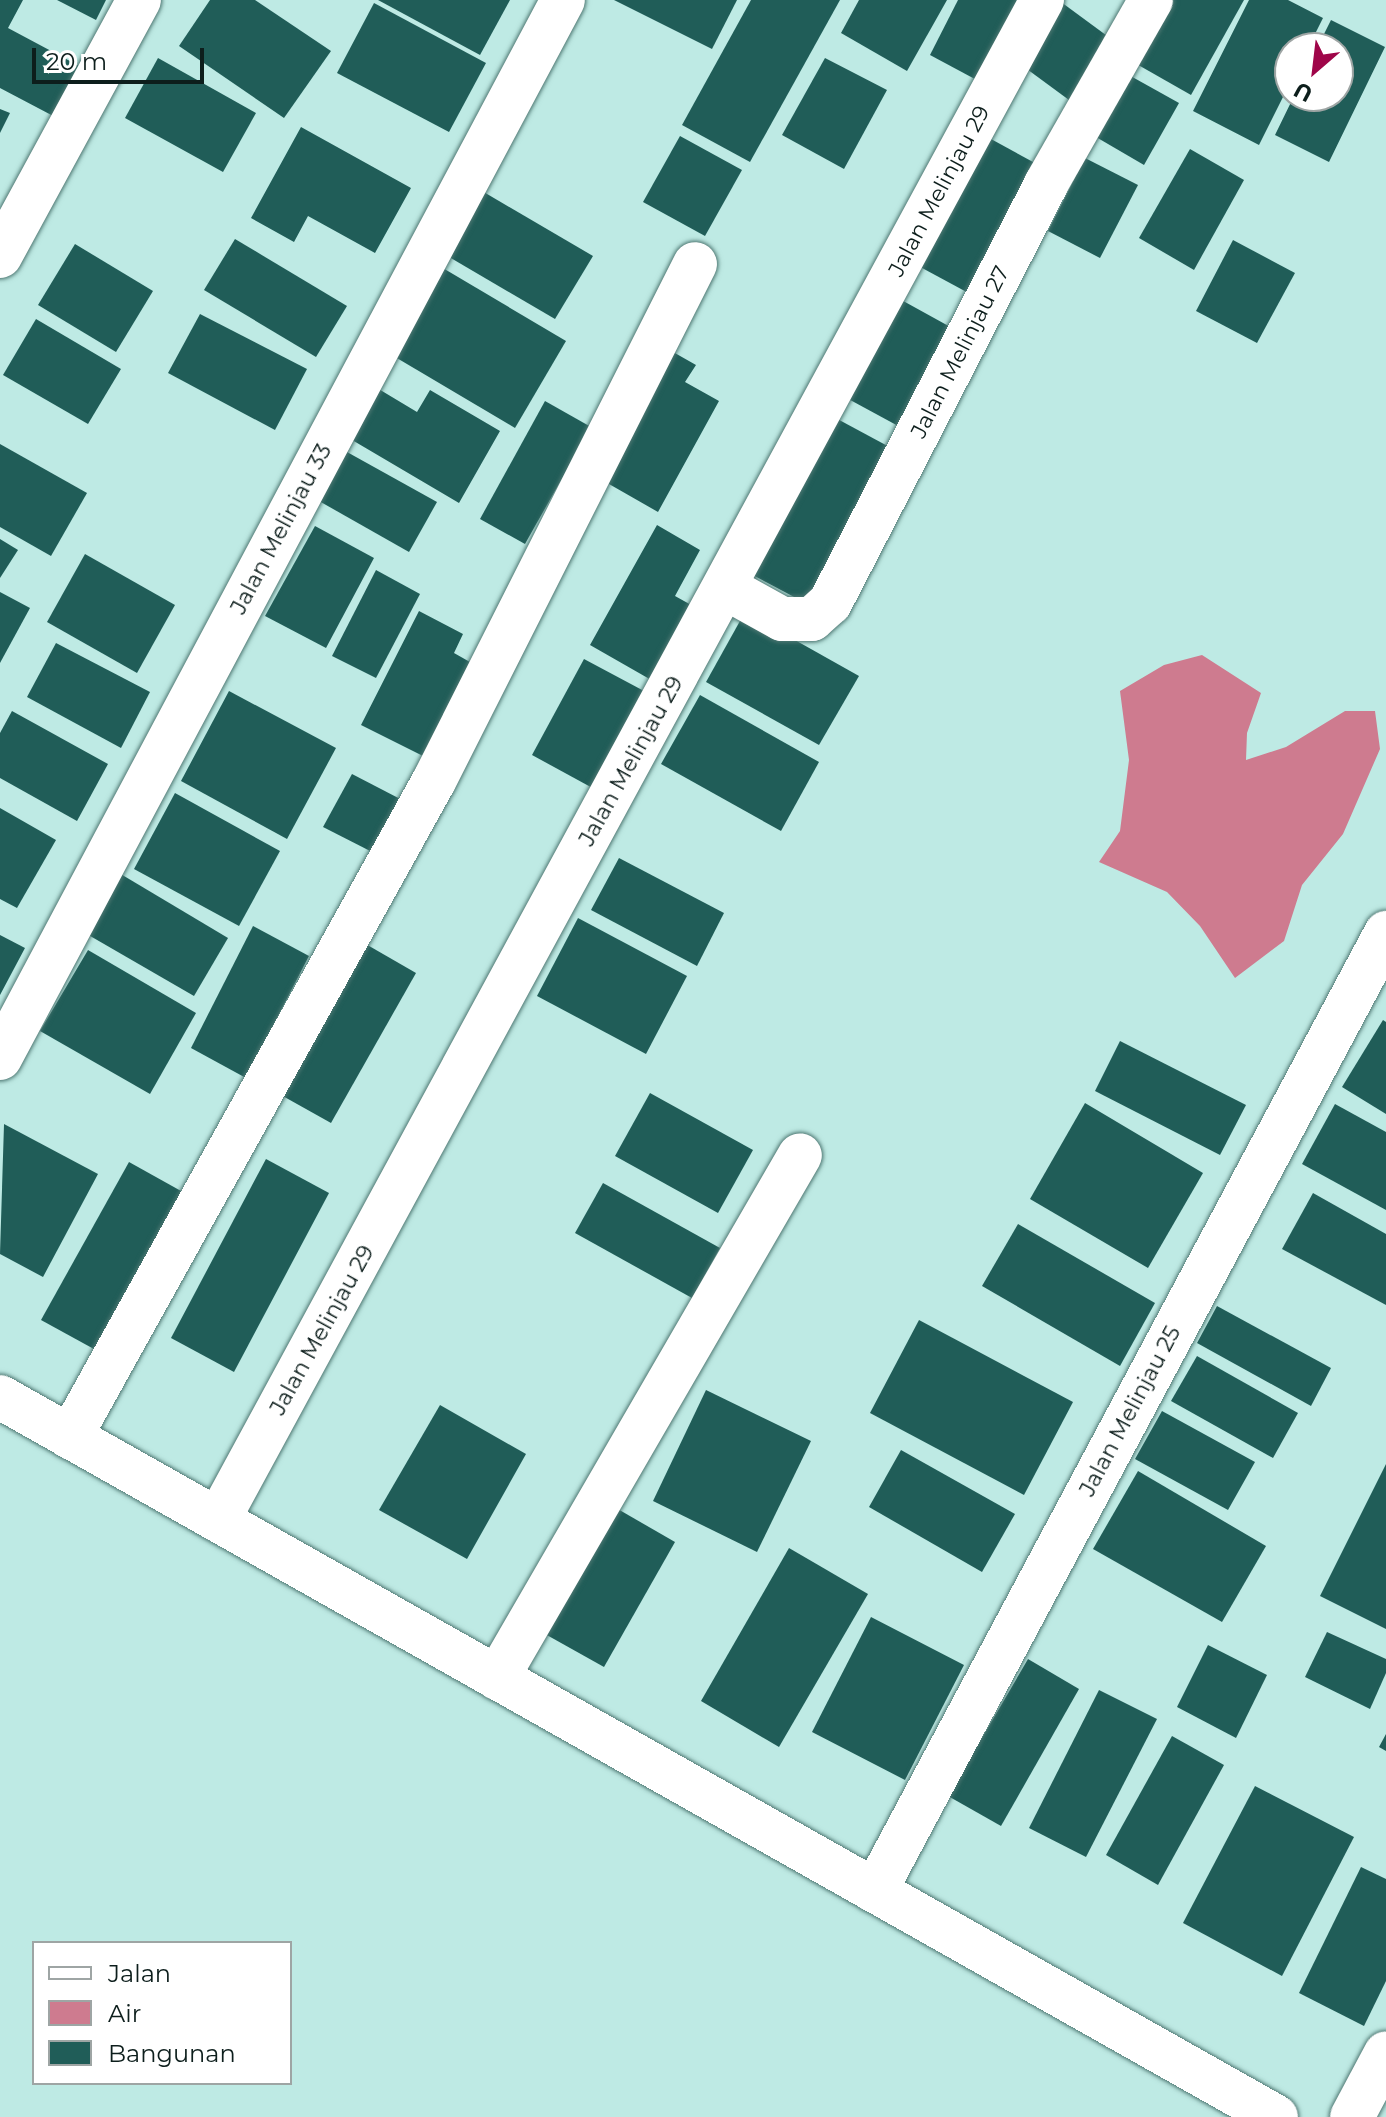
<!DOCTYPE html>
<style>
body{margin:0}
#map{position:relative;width:1386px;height:2117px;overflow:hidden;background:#beeae4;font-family:Montserrat,sans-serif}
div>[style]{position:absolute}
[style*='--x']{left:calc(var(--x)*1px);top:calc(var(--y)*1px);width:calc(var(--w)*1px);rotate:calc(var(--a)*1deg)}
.water>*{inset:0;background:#ce7b8f}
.building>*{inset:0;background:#205d58}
.roads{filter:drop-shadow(0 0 2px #4e7772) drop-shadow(0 0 2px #4e7772)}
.minor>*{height:44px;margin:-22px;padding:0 22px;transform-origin:22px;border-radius:22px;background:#fff}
span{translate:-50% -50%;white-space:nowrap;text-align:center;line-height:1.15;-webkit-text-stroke:8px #fff;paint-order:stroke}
.street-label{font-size:22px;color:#0d1e1c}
.legend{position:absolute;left:32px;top:1941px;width:260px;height:144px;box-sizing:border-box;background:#fff;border:2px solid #9ea5a4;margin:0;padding:10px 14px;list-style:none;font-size:24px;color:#0d1e1c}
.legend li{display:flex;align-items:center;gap:16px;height:40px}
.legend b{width:40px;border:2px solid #9ea5a4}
.north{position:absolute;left:1274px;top:32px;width:80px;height:80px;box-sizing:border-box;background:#fff;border:2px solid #9ea5a4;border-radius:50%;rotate:208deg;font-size:22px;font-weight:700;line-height:32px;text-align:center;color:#0d1e1c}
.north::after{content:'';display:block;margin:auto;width:28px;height:36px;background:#9f0549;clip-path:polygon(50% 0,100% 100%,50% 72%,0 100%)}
.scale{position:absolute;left:32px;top:48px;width:172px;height:36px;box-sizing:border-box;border:4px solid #0d1e1c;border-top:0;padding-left:10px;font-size:24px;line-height:28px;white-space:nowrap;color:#0d1e1c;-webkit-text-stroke:6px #fff;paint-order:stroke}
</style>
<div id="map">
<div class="water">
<div style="clip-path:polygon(1202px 655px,1261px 693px,1247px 733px,1246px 760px,1286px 747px,1345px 711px,1375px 711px,1380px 749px,1343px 834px,1302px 885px,1284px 941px,1235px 978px,1200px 926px,1167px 892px,1099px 862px,1120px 831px,1129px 760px,1120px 691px,1164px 665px)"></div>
</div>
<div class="building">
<div style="clip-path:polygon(0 0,23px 0,8px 28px,83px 68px,57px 118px,0 88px)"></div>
<div style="clip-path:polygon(57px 0,106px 0,96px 20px)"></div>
<div style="clip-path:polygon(210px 0,255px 0,331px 51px,284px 118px,179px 46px)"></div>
<div style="clip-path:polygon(378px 0,510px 0,480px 55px)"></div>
<div style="clip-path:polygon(614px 0,737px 0,712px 49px)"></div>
<div style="clip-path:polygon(751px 0,840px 0,750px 162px,682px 125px)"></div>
<div style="clip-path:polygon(859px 0,947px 0,907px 71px,841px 33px)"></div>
<div style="clip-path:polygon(958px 0,1032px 0,986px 85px,930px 55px)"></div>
<div style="clip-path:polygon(1159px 0,1244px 0,1191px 95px,1126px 58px)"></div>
<div style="clip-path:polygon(1249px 0,1288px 0,1323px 18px,1308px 48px,1290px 48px,1290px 83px,1259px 145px,1193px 111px)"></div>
<div style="clip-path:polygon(1061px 2px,1114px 41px,1069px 100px,1016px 61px)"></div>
<div style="clip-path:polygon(374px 3px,486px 63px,449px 132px,337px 73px)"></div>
<div style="clip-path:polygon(1331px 20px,1385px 47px,1329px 162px,1275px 135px,1294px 96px,1338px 96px,1338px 48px,1317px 48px)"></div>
<div style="clip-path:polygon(158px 58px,256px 113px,223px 172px,125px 118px)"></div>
<div style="clip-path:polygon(825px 58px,887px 90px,844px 169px,782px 135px)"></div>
<div style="clip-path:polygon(1118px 69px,1179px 103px,1144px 165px,1084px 130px)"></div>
<div style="clip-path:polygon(0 109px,10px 113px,0 133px)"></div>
<div style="clip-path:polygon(301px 127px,411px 188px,375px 253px,308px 216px,294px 242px,251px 218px)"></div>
<div style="clip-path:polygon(980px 133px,1044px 168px,974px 296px,911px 262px)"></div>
<div style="clip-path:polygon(680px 136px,742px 170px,705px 236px,643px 202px)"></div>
<div style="clip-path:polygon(1190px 149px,1244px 180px,1194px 270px,1139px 238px)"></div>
<div style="clip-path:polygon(1085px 158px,1138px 185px,1100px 258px,1048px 231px)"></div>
<div style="clip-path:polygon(482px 191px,593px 256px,555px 319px,444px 254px)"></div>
<div style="clip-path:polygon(235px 239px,347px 306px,316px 357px,204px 290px)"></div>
<div style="clip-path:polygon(1233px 240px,1295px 273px,1257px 343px,1196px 311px)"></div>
<div style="clip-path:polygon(75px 244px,153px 291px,116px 352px,38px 305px)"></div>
<div style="clip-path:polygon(436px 264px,566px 341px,515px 428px,385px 351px)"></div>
<div style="clip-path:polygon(896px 297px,954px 329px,900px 427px,841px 395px)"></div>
<div style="clip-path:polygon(200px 314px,307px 369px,275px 430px,168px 373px)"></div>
<div style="clip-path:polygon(36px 319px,121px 369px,88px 424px,3px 375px)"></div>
<div style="clip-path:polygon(659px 344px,696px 365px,685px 382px,719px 401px,658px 512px,595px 476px)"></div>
<div style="clip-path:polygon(377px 388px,417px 412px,430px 390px,500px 431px,459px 503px,347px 437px)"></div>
<div style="clip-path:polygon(545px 401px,591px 427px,525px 544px,480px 519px)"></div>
<div style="clip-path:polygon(830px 415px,895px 450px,813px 607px,747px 572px)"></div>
<div style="clip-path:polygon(0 444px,87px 493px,51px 556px,0 527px)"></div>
<div style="clip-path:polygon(347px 452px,437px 502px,409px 552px,319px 501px)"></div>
<div style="clip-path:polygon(657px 525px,700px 550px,675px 596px,702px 611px,660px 685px,590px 645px)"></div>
<div style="clip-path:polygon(315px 526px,374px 558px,326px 648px,265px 616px)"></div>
<div style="clip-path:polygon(0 539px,18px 550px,0 578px)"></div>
<div style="clip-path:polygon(85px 554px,175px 605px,137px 673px,47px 622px)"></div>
<div style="clip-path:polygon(376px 570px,420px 594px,376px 678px,332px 656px)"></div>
<div style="clip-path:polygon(0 592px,30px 608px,0 663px)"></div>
<div style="clip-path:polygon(419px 611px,463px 634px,454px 653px,477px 666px,431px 760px,361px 725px)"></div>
<div style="clip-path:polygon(745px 612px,859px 676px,819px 745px,706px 682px)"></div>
<div style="clip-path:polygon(56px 643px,150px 692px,121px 748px,27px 697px)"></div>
<div style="clip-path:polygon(584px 659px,659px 699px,598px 791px,532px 755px)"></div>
<div style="clip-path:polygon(229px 691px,336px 748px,287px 839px,181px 781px)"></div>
<div style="clip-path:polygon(700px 695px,819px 762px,781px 831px,661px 764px)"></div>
<div style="clip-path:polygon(12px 711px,108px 764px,77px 821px,0 778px,0 733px)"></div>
<div style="clip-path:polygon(352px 774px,406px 802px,378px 855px,323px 827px)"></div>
<div style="clip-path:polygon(175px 793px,280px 851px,239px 926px,134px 869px)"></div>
<div style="clip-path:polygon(0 808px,56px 840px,17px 908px,0 899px)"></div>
<div style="clip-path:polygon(619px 858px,724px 913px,697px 966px,591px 910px)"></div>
<div style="clip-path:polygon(119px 873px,228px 938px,194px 996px,85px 933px)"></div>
<div style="clip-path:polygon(578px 918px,687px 976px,646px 1054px,537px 996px)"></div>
<div style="clip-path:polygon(253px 926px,309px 956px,246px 1078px,191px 1048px)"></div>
<div style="clip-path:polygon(0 935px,25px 948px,0 995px)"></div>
<div style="clip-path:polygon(357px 939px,416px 973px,331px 1123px,272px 1090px)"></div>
<div style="clip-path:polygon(88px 950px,196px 1013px,150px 1094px,40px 1031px)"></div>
<div style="clip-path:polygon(1383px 1020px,1386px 1022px,1386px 1114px,1342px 1087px)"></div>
<div style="clip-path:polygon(1120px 1041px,1246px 1105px,1220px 1155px,1095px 1091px)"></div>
<div style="clip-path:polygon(650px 1093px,753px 1150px,718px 1213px,615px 1156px)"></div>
<div style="clip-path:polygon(1085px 1103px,1203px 1173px,1148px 1268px,1030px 1199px)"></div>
<div style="clip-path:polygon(1335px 1104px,1386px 1132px,1386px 1210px,1302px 1164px)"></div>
<div style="clip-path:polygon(4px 1124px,98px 1174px,43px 1277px,0 1254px)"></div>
<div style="clip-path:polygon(266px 1159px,329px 1193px,234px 1372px,171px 1338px)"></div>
<div style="clip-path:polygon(129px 1162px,190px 1196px,103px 1354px,41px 1320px)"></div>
<div style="clip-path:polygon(603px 1183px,720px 1248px,692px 1298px,575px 1233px)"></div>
<div style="clip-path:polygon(1313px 1193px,1386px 1234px,1386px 1305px,1282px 1249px)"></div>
<div style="clip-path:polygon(1018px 1224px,1155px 1303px,1120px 1366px,982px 1286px)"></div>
<div style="clip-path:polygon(1217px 1306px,1331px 1368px,1311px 1406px,1197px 1343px)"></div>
<div style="clip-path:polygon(919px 1320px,1073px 1402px,1024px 1495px,870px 1413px)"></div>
<div style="clip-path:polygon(1197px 1356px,1298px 1413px,1273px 1458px,1171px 1401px)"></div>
<div style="clip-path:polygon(706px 1390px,811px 1441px,757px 1552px,653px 1501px)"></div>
<div style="clip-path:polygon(440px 1405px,526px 1454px,467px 1559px,379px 1510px)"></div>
<div style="clip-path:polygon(1162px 1411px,1255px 1462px,1228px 1510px,1135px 1459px)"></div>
<div style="clip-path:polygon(901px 1450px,1015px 1514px,982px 1572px,869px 1507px)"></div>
<div style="clip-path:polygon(1386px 1464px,1386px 1629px,1320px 1596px)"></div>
<div style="clip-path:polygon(1138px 1471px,1266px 1546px,1222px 1622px,1093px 1549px)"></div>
<div style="clip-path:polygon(616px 1508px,675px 1542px,604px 1667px,545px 1634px)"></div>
<div style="clip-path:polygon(789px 1548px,868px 1594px,779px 1747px,701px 1701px)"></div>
<div style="clip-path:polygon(871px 1617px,964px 1665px,905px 1780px,812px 1732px)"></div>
<div style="clip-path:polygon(1327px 1632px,1386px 1659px,1386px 1673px,1370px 1709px,1305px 1677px)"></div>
<div style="clip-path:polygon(1208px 1645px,1267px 1675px,1236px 1738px,1177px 1707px)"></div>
<div style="clip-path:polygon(1028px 1659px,1079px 1689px,1001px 1826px,948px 1796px)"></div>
<div style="clip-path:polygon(1099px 1690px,1157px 1719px,1086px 1857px,1029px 1828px)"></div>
<div style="clip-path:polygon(1386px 1734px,1386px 1751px,1379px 1747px)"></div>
<div style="clip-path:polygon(1172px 1736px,1224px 1765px,1158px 1885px,1106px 1855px)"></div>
<div style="clip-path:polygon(1255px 1786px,1354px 1837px,1282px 1976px,1183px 1923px)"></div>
<div style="clip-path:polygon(1361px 1867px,1386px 1879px,1386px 1981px,1364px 2026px,1299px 1993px)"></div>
</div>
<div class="roads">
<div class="minor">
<div style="--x:0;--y:256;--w:291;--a:-61.5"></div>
<div style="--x:726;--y:588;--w:64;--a:29"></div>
<div style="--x:782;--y:619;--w:30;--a:0"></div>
<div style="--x:812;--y:619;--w:24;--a:-42"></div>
<div style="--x:830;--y:603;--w:471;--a:-62.7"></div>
<div style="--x:1046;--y:184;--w:212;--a:-60.3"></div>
<div style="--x:0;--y:1058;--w:1198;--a:-61.98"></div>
<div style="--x:0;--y:1397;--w:1465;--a:29.43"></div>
<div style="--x:70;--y:1437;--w:750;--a:-60.98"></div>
<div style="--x:434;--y:781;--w:579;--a:-63.21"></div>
<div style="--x:218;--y:1520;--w:1729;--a:-61.54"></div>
<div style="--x:497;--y:1678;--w:604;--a:-59.91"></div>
<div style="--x:875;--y:1891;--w:1086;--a:-61.92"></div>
<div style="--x:1352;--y:2117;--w:72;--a:-62"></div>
</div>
</div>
<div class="street-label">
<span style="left:939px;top:191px;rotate:-62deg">Jalan Melinjau 29</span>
<span style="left:960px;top:352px;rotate:-63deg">Jalan Melinjau 27</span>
<span style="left:281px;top:529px;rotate:-62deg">Jalan Melinjau 33</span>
<span style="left:631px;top:761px;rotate:-61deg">Jalan Melinjau 29</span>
<span style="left:322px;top:1330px;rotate:-61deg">Jalan Melinjau 29</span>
<span style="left:1130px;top:1411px;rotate:-62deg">Jalan Melinjau 25</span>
</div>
<ul class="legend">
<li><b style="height:10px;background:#fff"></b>Jalan</li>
<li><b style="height:22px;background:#ce7b8f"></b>Air</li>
<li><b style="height:22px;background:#205d58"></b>Bangunan</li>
</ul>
<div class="north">U</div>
<div class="scale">20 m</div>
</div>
